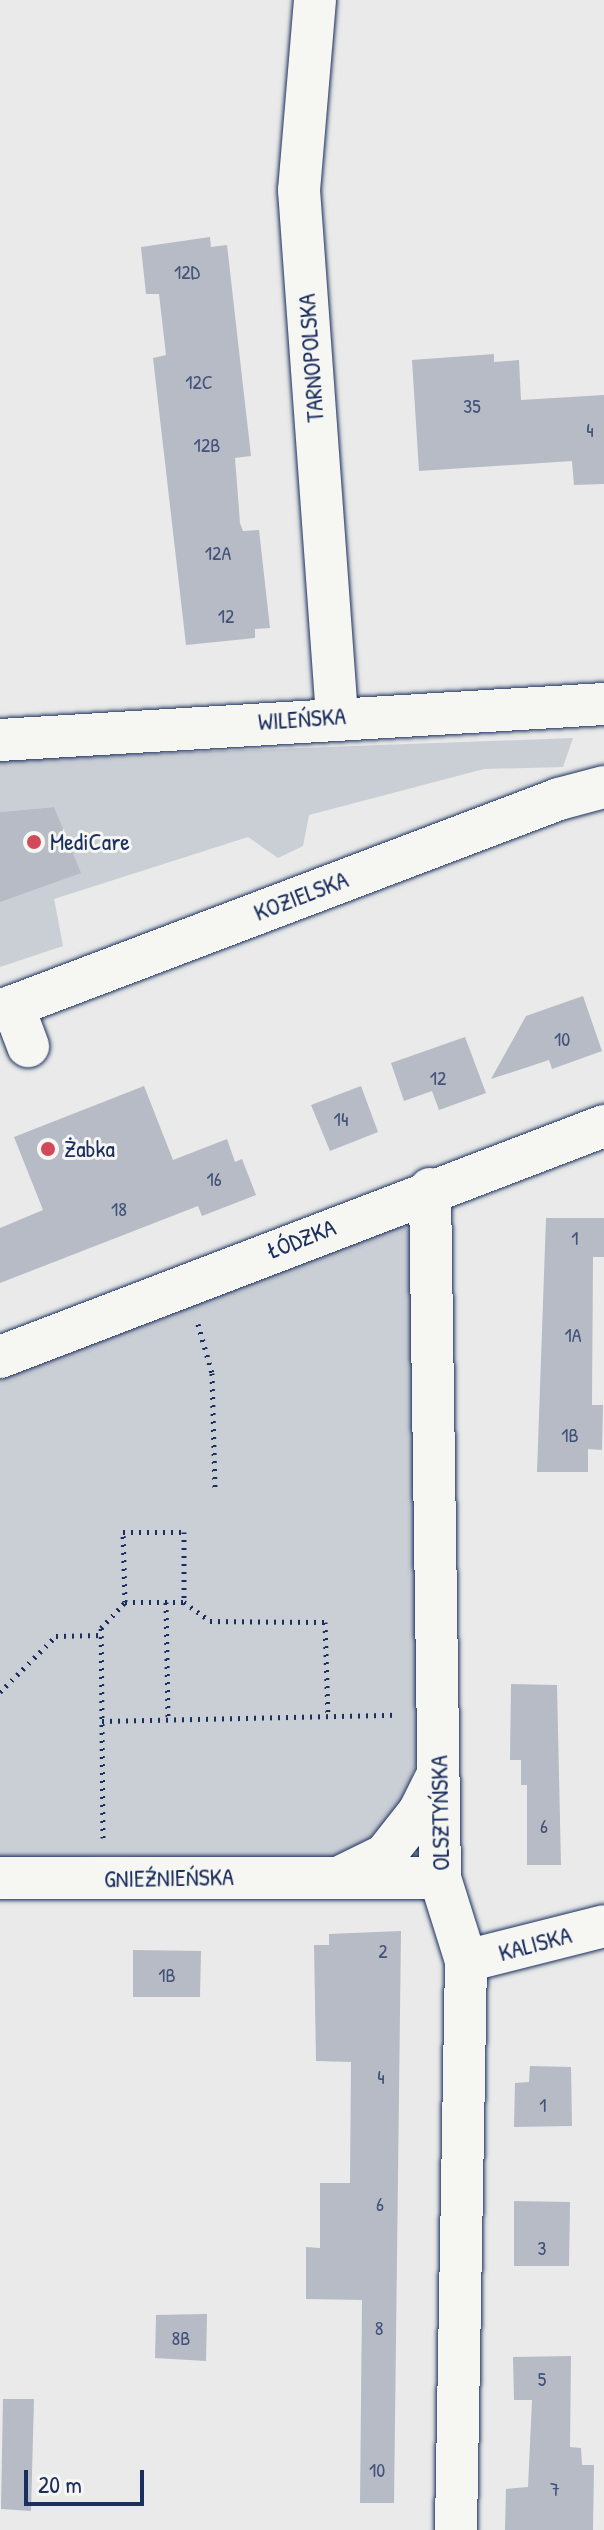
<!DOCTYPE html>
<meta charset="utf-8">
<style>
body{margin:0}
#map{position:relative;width:604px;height:2530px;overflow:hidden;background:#e9eae9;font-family:"Patrick Hand",sans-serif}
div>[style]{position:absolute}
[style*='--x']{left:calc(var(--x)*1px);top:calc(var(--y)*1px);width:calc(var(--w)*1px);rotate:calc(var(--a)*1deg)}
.green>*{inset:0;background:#caced5}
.building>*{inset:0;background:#b6bbc6}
.path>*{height:5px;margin-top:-2.5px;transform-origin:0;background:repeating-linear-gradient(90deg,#1b2f5e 0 2px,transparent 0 8px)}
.roads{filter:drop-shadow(0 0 2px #1b2f5e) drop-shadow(0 0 2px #1b2f5e)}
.minor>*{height:42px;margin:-21px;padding:0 21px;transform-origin:21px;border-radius:21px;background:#f6f6f2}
.dots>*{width:22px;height:22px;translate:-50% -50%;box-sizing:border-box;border:4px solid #f6f6f2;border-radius:50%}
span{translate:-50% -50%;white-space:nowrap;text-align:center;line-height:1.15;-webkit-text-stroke:6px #f6f6f2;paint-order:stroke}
.number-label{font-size:20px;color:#425278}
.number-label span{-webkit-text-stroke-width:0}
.street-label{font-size:24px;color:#1b2f5e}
.poi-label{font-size:24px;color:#1b2f5e}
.left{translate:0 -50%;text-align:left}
.scale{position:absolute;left:24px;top:2470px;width:120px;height:36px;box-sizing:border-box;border:4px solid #1b2f5e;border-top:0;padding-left:10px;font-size:24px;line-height:28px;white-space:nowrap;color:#1b2f5e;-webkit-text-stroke:6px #f6f6f2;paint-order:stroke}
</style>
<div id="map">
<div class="green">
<div style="clip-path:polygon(573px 738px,563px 767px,484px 769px,309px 815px,303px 846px,278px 858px,248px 837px,54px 899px,63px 946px,0 967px,0 901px,78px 873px,54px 807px,0 812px,0 759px)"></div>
<div style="clip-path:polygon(398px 1223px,414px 1233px,421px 1750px,404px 1799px,380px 1838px,335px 1860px,103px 1856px,0 1860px,0 1375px)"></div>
</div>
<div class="building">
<div style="clip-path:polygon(210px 237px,211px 247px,227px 245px,251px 456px,235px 458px,240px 523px,243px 531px,259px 530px,270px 628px,255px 629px,255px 638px,186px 645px,153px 358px,166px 355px,159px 294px,146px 294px,141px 247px)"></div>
<div style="clip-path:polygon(494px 354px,494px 362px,519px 360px,521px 400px,604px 395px,604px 484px,574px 485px,572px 461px,419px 471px,412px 360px)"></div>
<div style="clip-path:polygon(54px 807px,81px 873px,0 902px,0 812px)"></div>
<div style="clip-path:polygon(583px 996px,602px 1051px,552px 1069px,549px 1060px,491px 1079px,526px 1016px)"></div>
<div style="clip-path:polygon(465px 1037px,486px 1093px,439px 1110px,432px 1091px,404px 1101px,391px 1063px)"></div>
<div style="clip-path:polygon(144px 1086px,173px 1160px,227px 1139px,235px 1162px,242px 1159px,256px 1195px,202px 1216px,198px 1206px,0 1283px,0 1228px,43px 1210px,14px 1137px)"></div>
<div style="clip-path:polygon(361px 1086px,378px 1132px,330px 1151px,311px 1105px)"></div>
<div style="clip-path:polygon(546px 1218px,604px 1218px,604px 1257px,593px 1257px,592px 1405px,603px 1405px,602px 1450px,588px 1449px,588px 1472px,537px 1472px)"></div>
<div style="clip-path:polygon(511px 1684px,557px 1685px,561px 1865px,527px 1865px,527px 1785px,521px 1785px,521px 1760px,510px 1760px)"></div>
<div style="clip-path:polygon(401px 1931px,394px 2503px,360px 2503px,362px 2300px,306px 2299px,306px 2247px,320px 2248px,320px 2183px,350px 2183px,351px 2062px,316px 2061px,314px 1945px,329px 1945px,329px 1934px)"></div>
<div style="clip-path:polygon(133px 1950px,201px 1951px,200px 1997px,133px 1997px)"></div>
<div style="clip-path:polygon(530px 2066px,571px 2067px,572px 2126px,514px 2127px,515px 2083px,529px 2082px)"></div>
<div style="clip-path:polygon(514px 2201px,570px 2202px,569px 2266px,514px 2266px)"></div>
<div style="clip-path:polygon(207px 2314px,206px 2361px,155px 2358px,156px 2315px)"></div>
<div style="clip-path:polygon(571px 2356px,570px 2447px,581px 2448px,582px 2465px,594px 2465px,593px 2530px,505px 2530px,506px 2489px,528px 2487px,532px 2400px,514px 2400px,513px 2357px)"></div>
<div style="clip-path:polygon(3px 2399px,34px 2399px,31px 2511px,1px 2509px)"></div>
</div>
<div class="path">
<div style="--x:198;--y:1324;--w:51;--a:74.1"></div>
<div style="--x:212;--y:1373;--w:116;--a:88.5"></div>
<div style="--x:125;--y:1602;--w:70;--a:-91.6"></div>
<div style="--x:123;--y:1532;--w:61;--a:0"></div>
<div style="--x:184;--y:1532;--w:70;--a:90"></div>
<div style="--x:166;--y:1602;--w:117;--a:89"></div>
<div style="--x:0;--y:1692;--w:79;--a:-45"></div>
<div style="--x:56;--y:1636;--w:45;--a:-1.3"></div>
<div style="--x:102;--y:1721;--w:295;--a:-1.2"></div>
<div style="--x:103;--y:1838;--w:210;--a:-90.5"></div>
<div style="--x:101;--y:1628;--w:35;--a:-47"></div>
<div style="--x:125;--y:1602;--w:59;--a:0"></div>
<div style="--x:184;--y:1602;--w:32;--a:36"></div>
<div style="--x:210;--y:1621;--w:115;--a:0.5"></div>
<div style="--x:325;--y:1622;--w:94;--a:88.2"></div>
</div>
<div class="roads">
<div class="minor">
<div style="--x:315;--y:0;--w:191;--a:94.8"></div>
<div style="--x:299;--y:190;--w:527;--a:85.87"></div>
<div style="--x:0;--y:740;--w:605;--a:-3.41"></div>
<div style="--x:13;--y:1006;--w:43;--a:69.4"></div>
<div style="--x:0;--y:1011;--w:598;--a:-20.77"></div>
<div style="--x:559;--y:799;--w:47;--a:-14.9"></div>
<div style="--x:430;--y:1189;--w:689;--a:89.17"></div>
<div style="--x:440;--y:1878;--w:87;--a:72.6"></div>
<div style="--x:466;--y:1961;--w:569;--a:91.01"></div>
<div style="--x:0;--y:1357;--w:647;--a:-20.93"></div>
<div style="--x:344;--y:1875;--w:46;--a:-26"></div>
<div style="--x:385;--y:1855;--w:55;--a:-51.7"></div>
<div style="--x:419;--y:1812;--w:40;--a:-63.4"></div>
<div style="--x:0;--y:1878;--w:440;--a:0"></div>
<div style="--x:466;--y:1961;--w:142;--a:-14.2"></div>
</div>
</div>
<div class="dots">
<div style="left:34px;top:842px;background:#d1495b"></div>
<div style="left:48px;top:1149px;background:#d1495b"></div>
</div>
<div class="number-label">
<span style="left:187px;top:271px">12D</span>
<span style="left:199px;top:381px">12C</span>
<span style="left:472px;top:405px">35</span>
<span style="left:590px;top:429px">4</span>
<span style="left:207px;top:444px">12B</span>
<span style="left:218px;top:552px">12A</span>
<span style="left:226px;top:615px">12</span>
<span style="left:562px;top:1038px">10</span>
<span style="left:438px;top:1077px">12</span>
<span style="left:341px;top:1118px">14</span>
<span style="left:214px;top:1178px">16</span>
<span style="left:119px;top:1208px">18</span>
<span style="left:575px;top:1237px">1</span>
<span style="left:573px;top:1334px">1A</span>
<span style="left:570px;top:1434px">1B</span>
<span style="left:544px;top:1825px">6</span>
<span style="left:383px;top:1950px">2</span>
<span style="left:167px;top:1974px">1B</span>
<span style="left:381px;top:2076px">4</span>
<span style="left:543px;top:2104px">1</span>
<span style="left:380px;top:2203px">6</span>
<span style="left:542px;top:2247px">3</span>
<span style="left:379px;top:2327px">8</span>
<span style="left:181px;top:2337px">8B</span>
<span style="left:542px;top:2378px">5</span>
<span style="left:377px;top:2469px">10</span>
<span style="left:555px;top:2488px">7</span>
</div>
<div class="street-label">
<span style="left:311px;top:358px;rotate:-94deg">TARNOPOLSKA</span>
<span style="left:302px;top:719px;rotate:-4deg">WILEŃSKA</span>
<span style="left:301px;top:896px;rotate:-21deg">KOZIELSKA</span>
<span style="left:301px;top:1239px;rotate:-21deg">ŁÓDZKA</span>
<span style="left:440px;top:1813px;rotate:-91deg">OLSZTYŃSKA</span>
<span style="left:169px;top:1878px;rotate:-1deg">GNIEŹNIEŃSKA</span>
<span style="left:535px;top:1944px;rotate:-15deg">KALISKA</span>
</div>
<div class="poi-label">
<span class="left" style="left:50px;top:842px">MediCare</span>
<span class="left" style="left:64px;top:1149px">Żabka</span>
</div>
<div class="scale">20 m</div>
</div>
